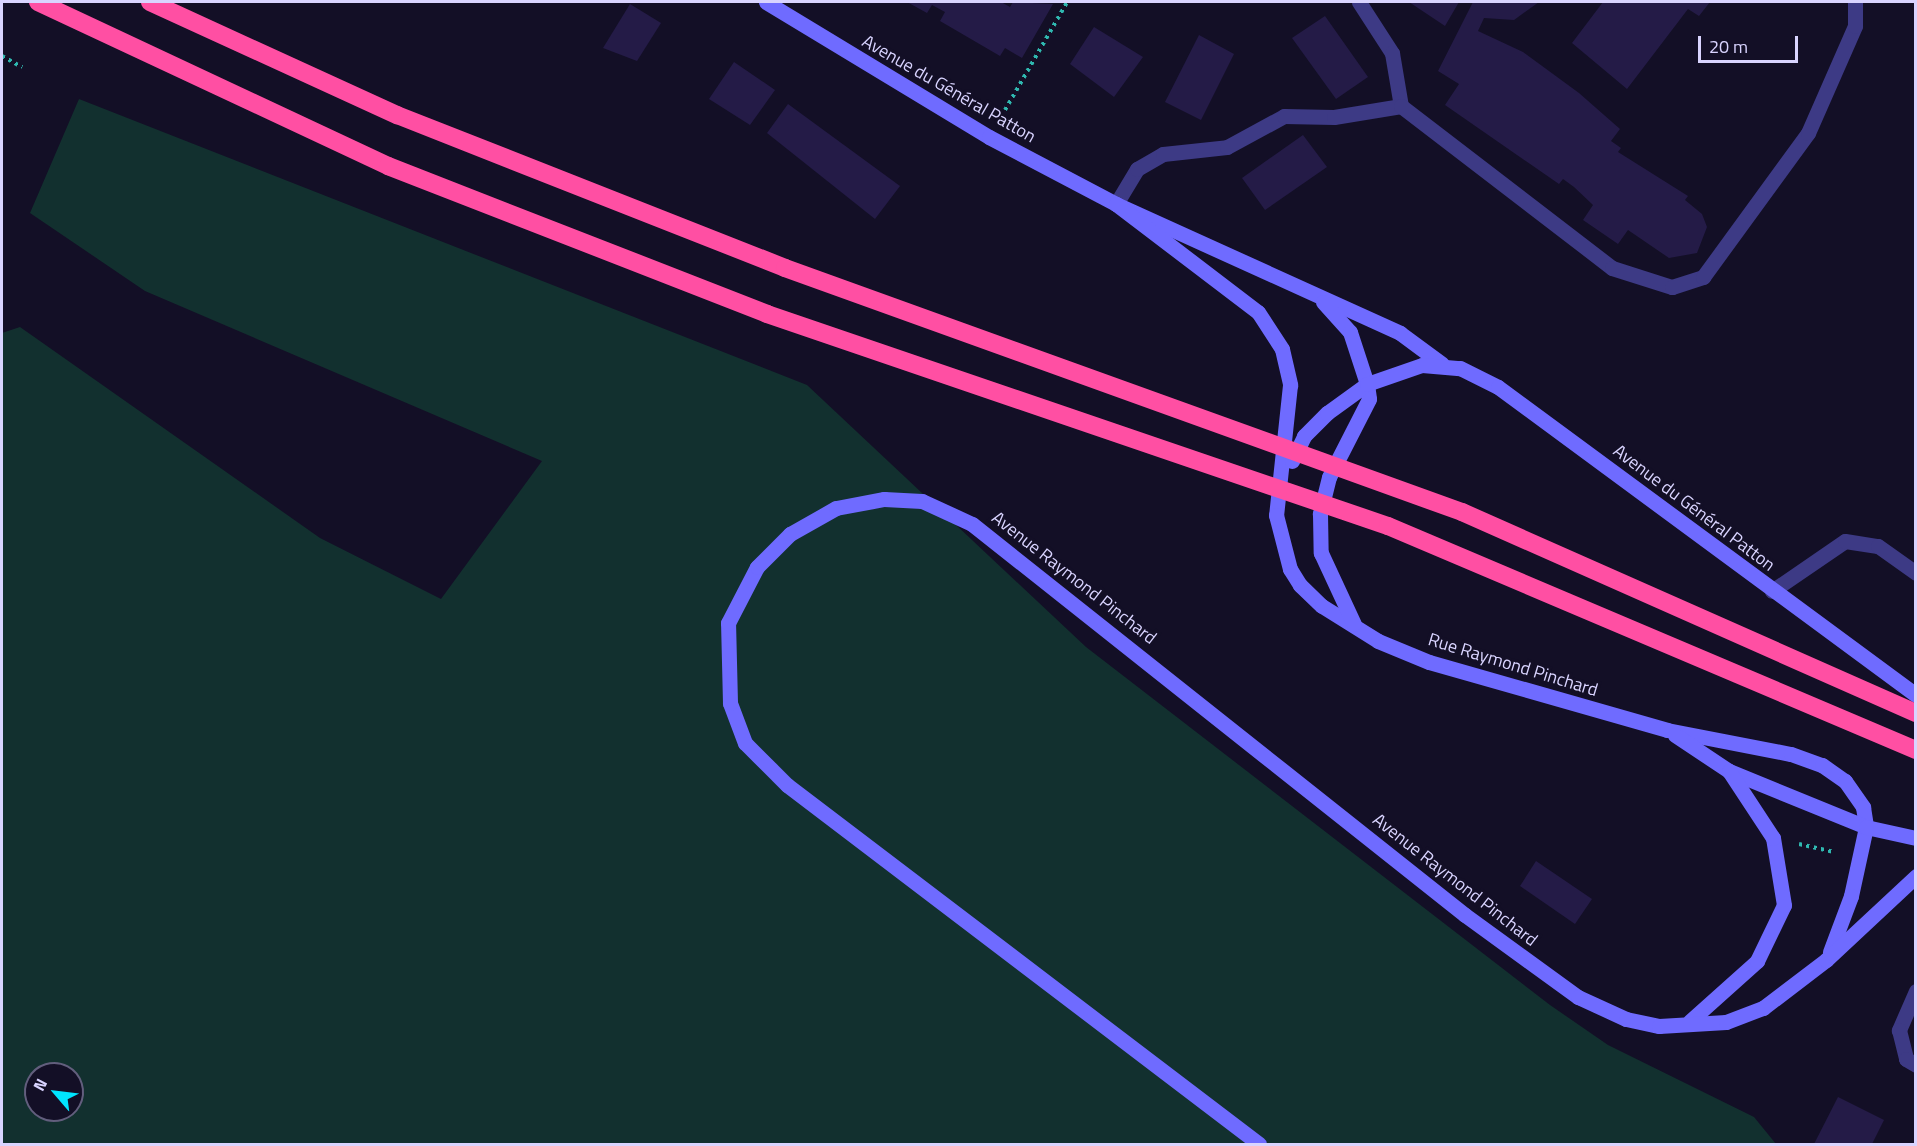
<!DOCTYPE html>
<meta charset="utf-8">
<style>
body{margin:0}
#map{position:relative;width:1917px;height:1146px;overflow:hidden;background:#130f26;font-family:"Titillium Web",sans-serif}
div>[style]{position:absolute}
[style*='--x']{left:calc(var(--x)*1px);top:calc(var(--y)*1px);width:calc(var(--w)*1px);rotate:calc(var(--a)*1deg)}
.green>*{inset:0;background:#12302f}
.building>*{inset:0;background:#241b47}
.path>*{height:4px;margin-top:-2px;transform-origin:0;background:repeating-linear-gradient(90deg,#2fb8b0 0 3px,transparent 0 7.5px)}
.lane>*{height:15px;margin:-7.5px;padding:0 7.5px;transform-origin:7.5px;border-radius:7.5px;background:#3d3a85}
.street>*{height:15px;margin:-7.5px;padding:0 7.5px;transform-origin:7.5px;border-radius:7.5px;background:#3d3a85}
.secondary>*{height:15px;margin:-7.5px;padding:0 7.5px;transform-origin:7.5px;border-radius:7.5px;background:#6f6bff}
.highway>*{height:18px;margin:-9px;padding:0 9px;transform-origin:9px;border-radius:9px;background:#ff4fa3}
span{translate:-50% -50%;white-space:nowrap;text-align:center;line-height:1.15;-webkit-text-stroke:6px #130f26;paint-order:stroke}
.street-label{font-size:18px;color:#d9d4ff}
.frame{position:absolute;inset:0;border:3px solid #d9d4ff;pointer-events:none}
.north{position:absolute;left:24px;top:1062px;width:60px;height:60px;box-sizing:border-box;background:#130f26;border:2px solid #625e7d;border-radius:50%;rotate:298deg;font-size:16px;font-weight:700;line-height:24px;text-align:center;color:#d9d4ff}
.north::after{content:'';display:block;margin:auto;width:21px;height:27px;background:#00e5ff;clip-path:polygon(50% 0,100% 100%,50% 72%,0 100%)}
.scale{position:absolute;left:1698px;top:36px;width:100px;height:27px;box-sizing:border-box;border:3px solid #d9d4ff;border-top:0;padding-left:8px;font-size:18px;line-height:21px;white-space:nowrap;color:#d9d4ff;-webkit-text-stroke:4px #130f26;paint-order:stroke}
</style>
<div id="map">
<div class="green">
<div style="clip-path:polygon(evenodd,79px 99px,807px 385px,1086px 647px,1550px 1005px,1608px 1045px,1754px 1117px,1776px 1144px,2px 1144px,2px 333px,20px 327px,320px 538px,441px 599px,542px 461px,145px 291px,30px 213px,79px 99px,36px 1074px,72px 1074px,72px 1110px,36px 1110px,36px 1074px)"></div>
</div>
<div class="building">
<div style="clip-path:polygon(907px 2px,1001px 2px,1010px 7px,1013px 2px,1053px 4px,1022px 58px,1005px 48px,1000px 56px,940px 21px,945px 12px,932px 5px,927px 13px)"></div>
<div style="clip-path:polygon(1409px 2px,1459px 2px,1445px 26px)"></div>
<div style="clip-path:polygon(1473px 2px,1539px 2px,1514px 20px,1484px 18px,1478px 31px,1523px 52px,1579px 93px,1620px 129px,1611px 141px,1621px 148px,1618px 152px,1688px 196px,1685px 200px,1702px 214px,1707px 227px,1697px 253px,1669px 258px,1628px 230px,1618px 244px,1583px 220px,1593px 205px,1574px 187px,1563px 179px,1559px 184px,1445px 105px,1459px 84px,1438px 71px)"></div>
<div style="clip-path:polygon(1603px 2px,1710px 2px,1699px 16px,1688px 9px,1627px 89px,1572px 43px)"></div>
<div style="clip-path:polygon(630px 4px,661px 23px,637px 61px,603px 48px)"></div>
<div style="clip-path:polygon(1325px 16px,1368px 77px,1336px 99px,1292px 38px)"></div>
<div style="clip-path:polygon(1094px 27px,1143px 57px,1114px 97px,1070px 64px)"></div>
<div style="clip-path:polygon(1199px 35px,1234px 54px,1201px 120px,1165px 102px)"></div>
<div style="clip-path:polygon(734px 62px,775px 90px,750px 125px,709px 99px)"></div>
<div style="clip-path:polygon(788px 104px,900px 186px,875px 219px,767px 133px)"></div>
<div style="clip-path:polygon(1303px 135px,1327px 167px,1265px 210px,1242px 178px)"></div>
<div style="clip-path:polygon(1536px 861px,1592px 899px,1575px 924px,1520px 886px)"></div>
<div style="clip-path:polygon(1838px 1097px,1884px 1120px,1872px 1144px,1814px 1144px)"></div>
</div>
<div class="path">
<div style="--x:2;--y:56;--w:23;--a:29"></div>
<div style="--x:1005;--y:110;--w:125;--a:-60.1"></div>
<div style="--x:1799;--y:844;--w:37;--a:13"></div>
</div>
<div class="lane">
<div style="--x:1359;--y:2;--w:61;--a:57.1"></div>
<div style="--x:1392;--y:53;--w:54;--a:80.4"></div>
<div style="--x:1116;--y:204;--w:41;--a:-59"></div>
<div style="--x:1137;--y:169;--w:30;--a:-30"></div>
<div style="--x:1163;--y:154;--w:64;--a:-6.2"></div>
<div style="--x:1227;--y:147;--w:65;--a:-28.5"></div>
<div style="--x:1284;--y:116;--w:50;--a:1.1"></div>
<div style="--x:1334;--y:117;--w:68;--a:-9.3"></div>
<div style="--x:1401;--y:106;--w:266;--a:37.5"></div>
<div style="--x:1612;--y:268;--w:63;--a:17.6"></div>
<div style="--x:1672;--y:287;--w:33;--a:-18"></div>
<div style="--x:1703;--y:277;--w:178;--a:-53.9"></div>
<div style="--x:1808;--y:133;--w:117;--a:-66.3"></div>
<div style="--x:1855;--y:26;--w:24;--a:-90"></div>
<div style="--x:1772;--y:591;--w:88;--a:-34.4"></div>
<div style="--x:1845;--y:541;--w:33;--a:9"></div>
<div style="--x:1878;--y:546;--w:47;--a:35.4"></div>
</div>
<div class="street">
<div style="--x:1916;--y:991;--w:43;--a:113.6"></div>
<div style="--x:1899;--y:1030;--w:30;--a:76"></div>
<div style="--x:1906;--y:1059;--w:12;--a:31"></div>
</div>
<div class="secondary">
<div style="--x:766;--y:2;--w:261;--a:31.2"></div>
<div style="--x:989;--y:137;--w:144;--a:27.8"></div>
<div style="--x:1116;--y:204;--w:312;--a:24.4"></div>
<div style="--x:1400;--y:333;--w:52;--a:36.4"></div>
<div style="--x:1116;--y:204;--w:178;--a:37.3"></div>
<div style="--x:1258;--y:312;--w:44;--a:57"></div>
<div style="--x:1282;--y:349;--w:37;--a:77"></div>
<div style="--x:1290;--y:385;--w:131;--a:96.1"></div>
<div style="--x:1276;--y:515;--w:56;--a:75.5"></div>
<div style="--x:1290;--y:569;--w:19;--a:58"></div>
<div style="--x:1300;--y:585;--w:30;--a:44"></div>
<div style="--x:1322;--y:606;--w:66;--a:32"></div>
<div style="--x:1378;--y:641;--w:55;--a:22.4"></div>
<div style="--x:1429;--y:662;--w:248;--a:15.9"></div>
<div style="--x:1667;--y:730;--w:126;--a:11"></div>
<div style="--x:1791;--y:754;--w:33;--a:20"></div>
<div style="--x:1822;--y:765;--w:28;--a:35"></div>
<div style="--x:1845;--y:781;--w:32;--a:55"></div>
<div style="--x:1863;--y:807;--w:20;--a:81"></div>
<div style="--x:1866;--y:827;--w:71;--a:102.3"></div>
<div style="--x:1851;--y:896;--w:60;--a:110.6"></div>
<div style="--x:1323;--y:302;--w:40;--a:48"></div>
<div style="--x:1350;--y:332;--w:55;--a:71.9"></div>
<div style="--x:1367;--y:384;--w:15;--a:82"></div>
<div style="--x:1369;--y:399;--w:88;--a:117.1"></div>
<div style="--x:1329;--y:477;--w:38;--a:104"></div>
<div style="--x:1320;--y:514;--w:39;--a:89"></div>
<div style="--x:1321;--y:553;--w:78;--a:65.1"></div>
<div style="--x:1292;--y:461;--w:28;--a:-64"></div>
<div style="--x:1304;--y:436;--w:33;--a:-45"></div>
<div style="--x:1327;--y:413;--w:49;--a:-35.9"></div>
<div style="--x:1367;--y:384;--w:58;--a:-19.1"></div>
<div style="--x:1422;--y:365;--w:38;--a:5"></div>
<div style="--x:1460;--y:368;--w:42;--a:26.6"></div>
<div style="--x:1498;--y:387;--w:519;--a:36.38"></div>
<div style="--x:1675;--y:735;--w:65;--a:33.7"></div>
<div style="--x:1729;--y:771;--w:148;--a:22.2"></div>
<div style="--x:1866;--y:827;--w:51;--a:12.4"></div>
<div style="--x:1690;--y:1021;--w:90;--a:-41.8"></div>
<div style="--x:1757;--y:961;--w:62;--a:-64.3"></div>
<div style="--x:1784;--y:905;--w:68;--a:-99.3"></div>
<div style="--x:1773;--y:838;--w:80;--a:-123.3"></div>
<div style="--x:1259;--y:1144;--w:593;--a:-142.74"></div>
<div style="--x:787;--y:785;--w:59;--a:-135"></div>
<div style="--x:745;--y:743;--w:43;--a:-110.6"></div>
<div style="--x:730;--y:703;--w:80;--a:-91.4"></div>
<div style="--x:728;--y:623;--w:63;--a:-62.6"></div>
<div style="--x:757;--y:567;--w:47;--a:-45"></div>
<div style="--x:790;--y:534;--w:53;--a:-29.5"></div>
<div style="--x:836;--y:508;--w:49;--a:-10.6"></div>
<div style="--x:884;--y:499;--w:38;--a:3"></div>
<div style="--x:922;--y:501;--w:55;--a:24.7"></div>
<div style="--x:972;--y:524;--w:629;--a:38.42"></div>
<div style="--x:1465;--y:915;--w:140;--a:36"></div>
<div style="--x:1578;--y:997;--w:53;--a:24.6"></div>
<div style="--x:1626;--y:1019;--w:34;--a:12"></div>
<div style="--x:1659;--y:1026;--w:67;--a:-3.4"></div>
<div style="--x:1726;--y:1022;--w:40;--a:-21"></div>
<div style="--x:1763;--y:1008;--w:79;--a:-37.3"></div>
<div style="--x:1826;--y:960;--w:123;--a:-43"></div>
</div>
<div class="highway">
<div style="--x:38;--y:2;--w:387;--a:25.1"></div>
<div style="--x:388;--y:166;--w:407;--a:21.3"></div>
<div style="--x:767;--y:314;--w:656;--a:18.85"></div>
<div style="--x:1388;--y:526;--w:574;--a:22.99"></div>
<div style="--x:150;--y:2;--w:272;--a:24.6"></div>
<div style="--x:397;--y:115;--w:417;--a:21.5"></div>
<div style="--x:785;--y:268;--w:720;--a:19.82"></div>
<div style="--x:1462;--y:512;--w:497;--a:23.9"></div>
</div>
<div class="street-label">
<span style="left:949px;top:89px;rotate:30deg">Avenue du Général Patton</span>
<span style="left:1694px;top:508px;rotate:37deg">Avenue du Général Patton</span>
<span style="left:1074px;top:578px;rotate:38deg">Avenue Raymond Pinchard</span>
<span style="left:1513px;top:665px;rotate:17deg">Rue Raymond Pinchard</span>
<span style="left:1455px;top:880px;rotate:38deg">Avenue Raymond Pinchard</span>
</div>
<div class="frame"></div>
<div class="north">N</div>
<div class="scale">20 m</div>
</div>
